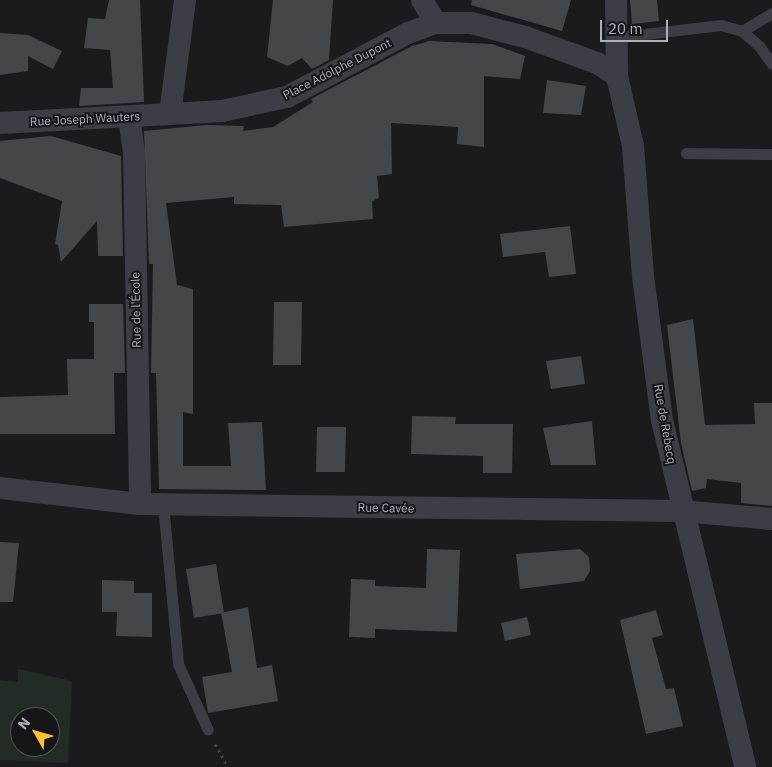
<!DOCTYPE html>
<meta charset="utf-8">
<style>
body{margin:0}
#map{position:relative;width:772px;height:767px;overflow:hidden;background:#1b1b1d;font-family:"IBM Plex Sans",sans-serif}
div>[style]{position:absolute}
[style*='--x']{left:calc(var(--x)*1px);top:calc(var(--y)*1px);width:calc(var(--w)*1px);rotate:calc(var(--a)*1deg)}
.green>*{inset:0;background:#222c24}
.building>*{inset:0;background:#45464a}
.path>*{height:3px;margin-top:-1.5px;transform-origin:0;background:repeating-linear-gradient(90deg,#41434a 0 2.5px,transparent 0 6.5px)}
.lane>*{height:11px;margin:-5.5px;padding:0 5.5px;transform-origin:5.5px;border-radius:5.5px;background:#3d3e45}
.street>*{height:22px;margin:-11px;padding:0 11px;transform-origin:11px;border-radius:11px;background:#3d3e45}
span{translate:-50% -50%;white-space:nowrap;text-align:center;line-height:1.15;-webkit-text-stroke:4px #161618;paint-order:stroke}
.street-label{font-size:12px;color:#adb1bd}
.north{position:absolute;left:10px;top:707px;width:50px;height:50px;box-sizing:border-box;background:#161618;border:1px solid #52545a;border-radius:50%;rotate:308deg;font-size:14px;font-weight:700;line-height:20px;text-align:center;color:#adb1bd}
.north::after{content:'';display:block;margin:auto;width:18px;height:22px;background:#febf32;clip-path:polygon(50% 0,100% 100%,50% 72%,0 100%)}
.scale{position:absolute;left:600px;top:20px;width:68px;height:22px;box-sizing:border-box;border:2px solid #adb1bd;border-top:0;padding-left:6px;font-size:15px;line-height:18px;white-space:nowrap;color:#adb1bd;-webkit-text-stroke:4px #161618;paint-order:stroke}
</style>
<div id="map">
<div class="green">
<div style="clip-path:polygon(evenodd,18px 669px,72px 681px,68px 763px,0 760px,0 680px,18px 682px,18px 669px,20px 717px,50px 717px,50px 747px,20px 747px,20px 717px)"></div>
</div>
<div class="building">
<div style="clip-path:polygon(109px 0,140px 0,144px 102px,79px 106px,81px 88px,113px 88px,110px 50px,84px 48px,88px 18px,105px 19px)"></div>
<div style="clip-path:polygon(273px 0,333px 0,329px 60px,312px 69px,302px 58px,288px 66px,267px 57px)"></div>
<div style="clip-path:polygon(472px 0,571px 0,562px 31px,471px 5px)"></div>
<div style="clip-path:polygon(630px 0,657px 0,659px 21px,632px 24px)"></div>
<div style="clip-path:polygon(0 33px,28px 35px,62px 51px,53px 69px,28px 56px,28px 71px,0 75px)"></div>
<div style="clip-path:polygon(429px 41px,492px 44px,525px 56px,520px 79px,484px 76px,484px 147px,457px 144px,458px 127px,391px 123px,392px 174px,377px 176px,379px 198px,372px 201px,373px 219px,284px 227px,281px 205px,234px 204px,234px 197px,166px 203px,177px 285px,193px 289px,193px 414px,183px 412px,183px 466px,231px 466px,228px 423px,262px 422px,266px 490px,159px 489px,156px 373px,151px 373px,153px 264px,149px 264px,144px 131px,206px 125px,244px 126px,243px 131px,273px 127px,313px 102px,311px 99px,412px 46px)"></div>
<div style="clip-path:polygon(547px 80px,586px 86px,581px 115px,543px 113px)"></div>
<div style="clip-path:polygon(51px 136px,121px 156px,123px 256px,98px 256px,97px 221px,61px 262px,58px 245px,55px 244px,62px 201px,0 178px,0 141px)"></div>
<div style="clip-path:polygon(570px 226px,576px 274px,549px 277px,545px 252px,503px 257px,500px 234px)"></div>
<div style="clip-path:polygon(274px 302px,302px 302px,301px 365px,273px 365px)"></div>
<div style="clip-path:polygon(89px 304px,123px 304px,125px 373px,114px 373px,115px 434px,0 434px,0 397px,68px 395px,67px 359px,94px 359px,94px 322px,89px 322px)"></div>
<div style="clip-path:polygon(693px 319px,705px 425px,755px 424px,754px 403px,772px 403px,772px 506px,741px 503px,741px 483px,707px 479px,706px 488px,692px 491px,681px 443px,667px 325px)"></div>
<div style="clip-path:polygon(581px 356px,585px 384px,551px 389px,546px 361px)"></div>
<div style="clip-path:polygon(412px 416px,456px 417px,455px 424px,513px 424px,512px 473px,483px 473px,483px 456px,411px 454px)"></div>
<div style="clip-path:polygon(592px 421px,596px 465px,551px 465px,543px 428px)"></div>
<div style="clip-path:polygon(317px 427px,346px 427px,345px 472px,316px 472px)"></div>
<div style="clip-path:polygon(0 542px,19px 543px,13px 602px,0 602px)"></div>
<div style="clip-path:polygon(427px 549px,460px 550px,457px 632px,375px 629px,375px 638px,349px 637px,351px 579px,375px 580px,375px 586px,426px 588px)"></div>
<div style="clip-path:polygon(580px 549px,589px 557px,590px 571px,584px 581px,520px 589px,516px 554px)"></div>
<div style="clip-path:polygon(216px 564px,224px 613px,194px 618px,186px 569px)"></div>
<div style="clip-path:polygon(102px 580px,134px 581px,134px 593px,152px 593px,152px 637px,116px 636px,117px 612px,102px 612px)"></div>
<div style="clip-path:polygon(248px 607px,257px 668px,272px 665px,278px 701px,208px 713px,202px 677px,232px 672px,221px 613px)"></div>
<div style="clip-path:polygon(656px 610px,663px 635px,652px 638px,666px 689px,674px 688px,683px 726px,646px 734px,620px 620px)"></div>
<div style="clip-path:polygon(527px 617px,531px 635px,505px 641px,501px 623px)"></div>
</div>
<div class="path">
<div style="--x:215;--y:744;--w:26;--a:61"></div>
</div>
<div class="lane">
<div style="--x:742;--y:31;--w:35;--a:-31"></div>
<div style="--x:618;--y:37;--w:104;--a:-6.6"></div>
<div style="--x:721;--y:25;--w:22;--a:16"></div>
<div style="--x:742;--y:31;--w:23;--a:41"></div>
<div style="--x:759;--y:46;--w:22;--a:54"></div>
<div style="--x:686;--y:153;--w:86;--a:0.7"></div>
<div style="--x:163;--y:504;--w:161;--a:84.6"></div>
<div style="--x:178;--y:664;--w:72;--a:65.6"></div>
</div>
<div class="street">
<div style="--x:185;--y:0;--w:115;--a:97.5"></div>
<div style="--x:170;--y:114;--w:52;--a:-3.3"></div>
<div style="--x:222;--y:111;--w:66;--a:-12.2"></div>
<div style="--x:287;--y:97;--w:137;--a:-27.9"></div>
<div style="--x:408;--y:33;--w:30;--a:-20"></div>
<div style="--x:436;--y:23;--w:35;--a:0"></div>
<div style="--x:471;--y:23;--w:56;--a:14.5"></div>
<div style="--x:525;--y:37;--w:77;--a:19.9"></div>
<div style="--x:597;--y:63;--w:24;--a:33"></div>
<div style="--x:422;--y:0;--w:27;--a:59"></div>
<div style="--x:616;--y:0;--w:76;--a:89.2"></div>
<div style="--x:617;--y:76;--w:72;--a:77.1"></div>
<div style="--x:633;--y:146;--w:130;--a:85.6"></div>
<div style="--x:643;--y:276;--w:145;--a:82.5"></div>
<div style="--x:662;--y:420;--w:357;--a:76.5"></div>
<div style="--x:129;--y:117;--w:35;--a:82"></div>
<div style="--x:134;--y:152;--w:352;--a:89"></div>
<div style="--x:0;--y:123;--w:170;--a:-3"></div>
<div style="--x:0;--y:488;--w:141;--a:6.5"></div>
<div style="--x:140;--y:504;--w:541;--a:0.74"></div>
<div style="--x:681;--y:511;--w:91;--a:5"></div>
</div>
<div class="street-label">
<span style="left:337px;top:69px;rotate:-27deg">Place Adolphe Dupont</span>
<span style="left:85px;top:119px;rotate:-3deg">Rue Joseph Wauters</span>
<span style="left:136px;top:310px;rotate:-91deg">Rue de l'École</span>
<span style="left:665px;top:424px;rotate:80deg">Rue de Rebecq</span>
<span style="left:386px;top:508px;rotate:1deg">Rue Cavée</span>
</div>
<div class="north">N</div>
<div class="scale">20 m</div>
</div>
